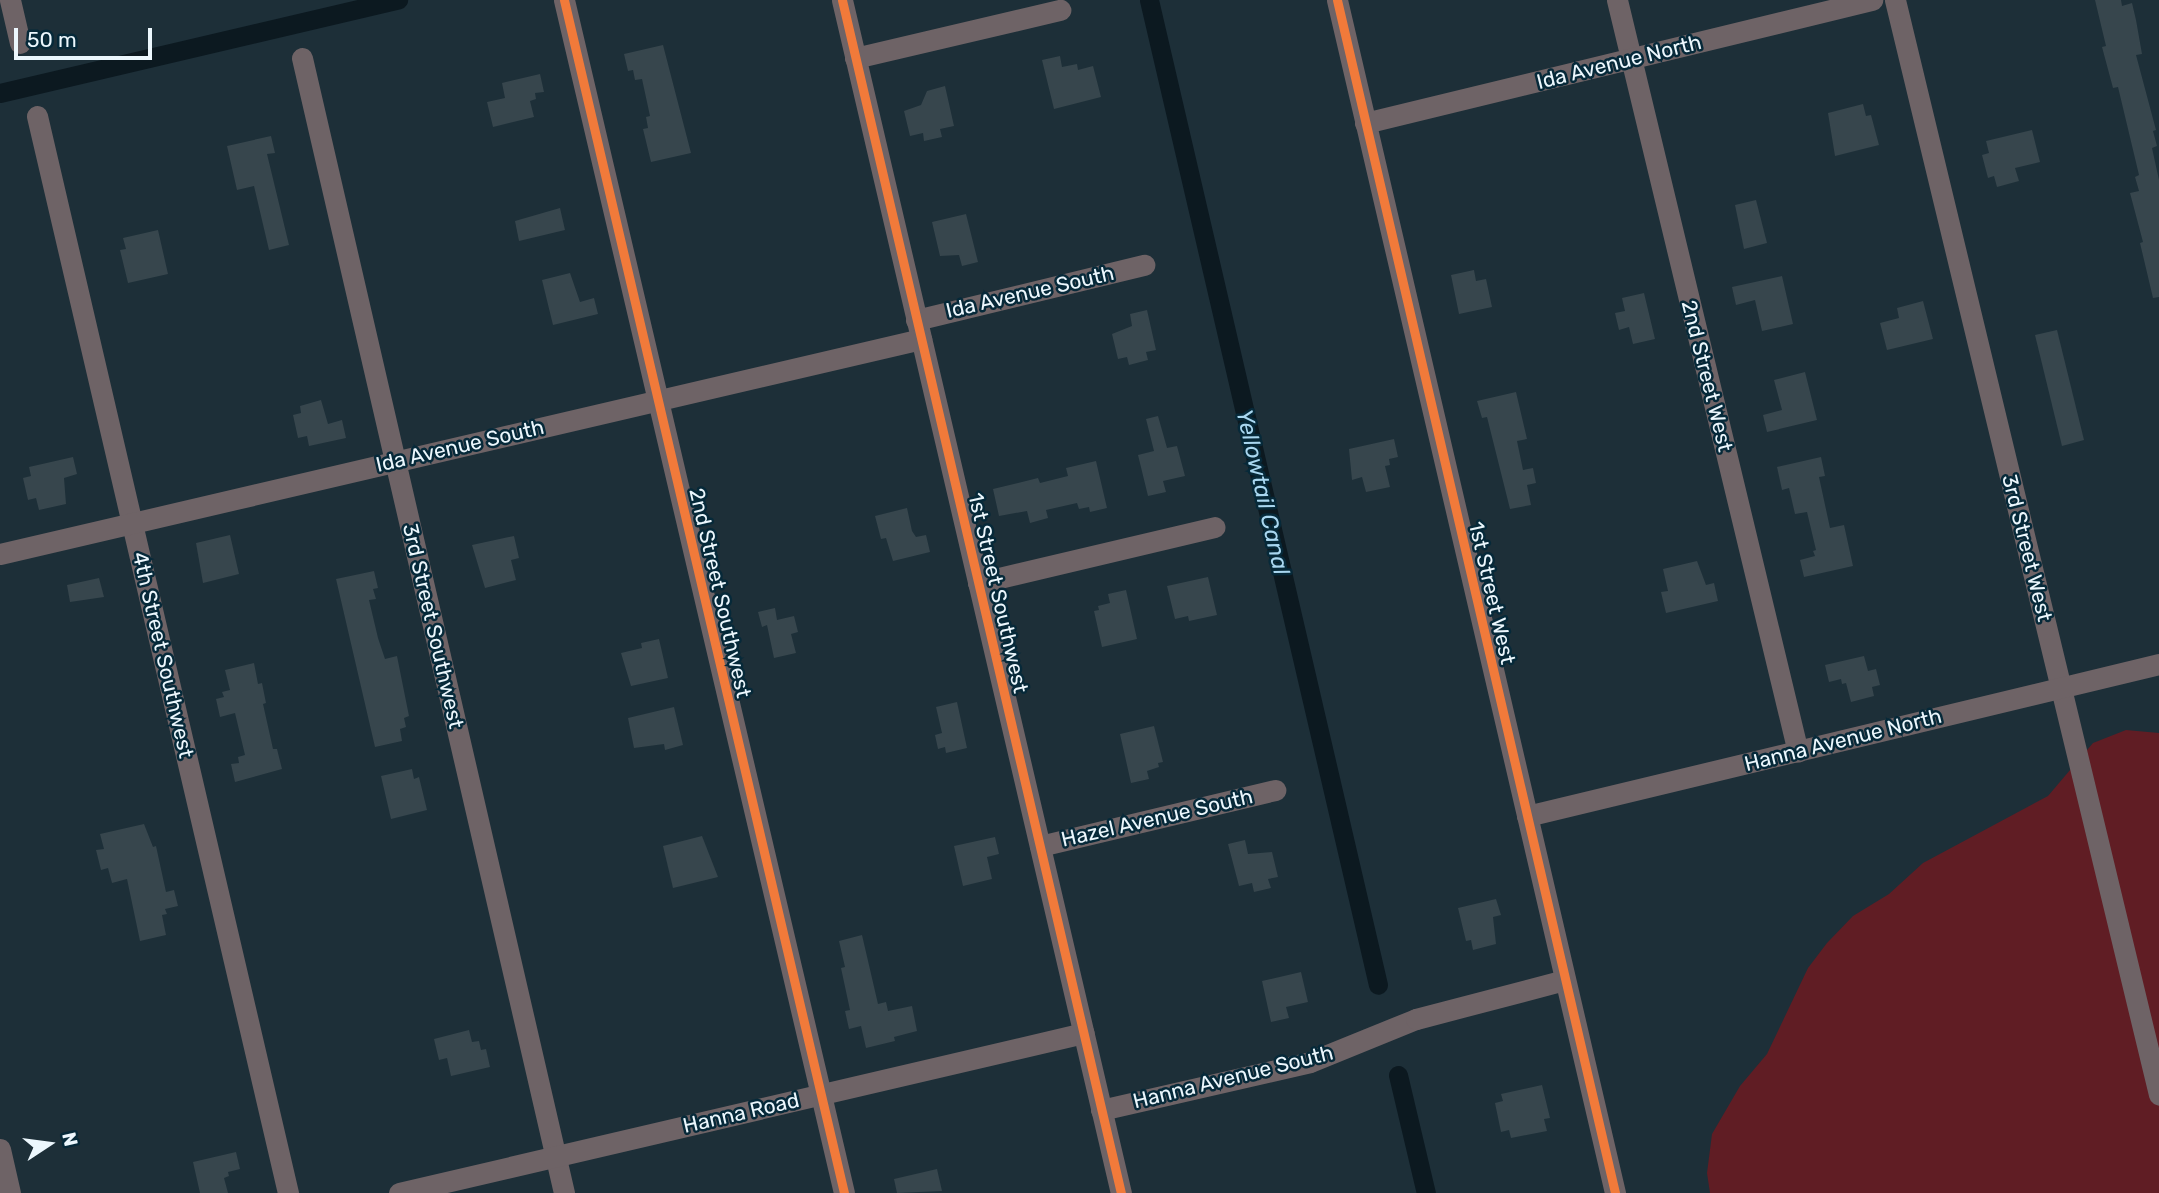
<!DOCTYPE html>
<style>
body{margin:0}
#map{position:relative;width:2159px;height:1193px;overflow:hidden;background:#1d2f38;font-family:Rubik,sans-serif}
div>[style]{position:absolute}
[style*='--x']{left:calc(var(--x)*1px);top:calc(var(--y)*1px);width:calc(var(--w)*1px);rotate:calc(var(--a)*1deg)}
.green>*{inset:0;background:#601d24}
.canal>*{height:19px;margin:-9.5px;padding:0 9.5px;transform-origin:9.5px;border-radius:9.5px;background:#0c1920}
.building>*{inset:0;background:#37464d}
.street>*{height:21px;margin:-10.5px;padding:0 10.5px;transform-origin:10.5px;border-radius:10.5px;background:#6e6366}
.cycleway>*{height:9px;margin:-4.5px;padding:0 4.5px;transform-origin:4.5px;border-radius:4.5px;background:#f17a3a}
span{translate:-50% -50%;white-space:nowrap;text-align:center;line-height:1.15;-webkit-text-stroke:5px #062939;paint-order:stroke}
.street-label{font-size:21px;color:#ecf7fd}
.water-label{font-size:23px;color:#a9d7f0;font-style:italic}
.north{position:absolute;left:14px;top:1109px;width:70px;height:70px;-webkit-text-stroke:5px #062939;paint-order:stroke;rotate:77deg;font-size:19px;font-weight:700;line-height:28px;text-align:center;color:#ecf7fd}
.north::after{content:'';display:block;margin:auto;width:24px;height:32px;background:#ecf7fd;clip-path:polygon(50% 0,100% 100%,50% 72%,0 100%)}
.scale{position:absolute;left:14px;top:28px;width:138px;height:32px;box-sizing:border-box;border:4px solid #ecf7fd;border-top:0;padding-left:9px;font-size:21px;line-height:24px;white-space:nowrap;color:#ecf7fd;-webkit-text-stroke:5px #062939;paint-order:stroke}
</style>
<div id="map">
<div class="green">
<div style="clip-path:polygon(2126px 730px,2159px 733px,2159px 1193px,1710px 1193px,1707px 1173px,1712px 1134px,1740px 1086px,1767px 1054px,1808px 968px,1827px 943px,1853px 916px,1889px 894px,1923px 863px,2048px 796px,2093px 743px)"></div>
</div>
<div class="canal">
<div style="--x:1149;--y:0;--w:1011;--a:76.91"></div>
<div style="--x:0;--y:93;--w:409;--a:-13.2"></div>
<div style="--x:1398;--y:1075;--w:121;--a:76.7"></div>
</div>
<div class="building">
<div style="clip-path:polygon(2095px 0,2121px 0,2122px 6px,2132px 3px,2136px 20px,2142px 54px,2136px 55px,2156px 130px,2153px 131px,2157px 146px,2152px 148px,2159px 180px,2159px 297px,2153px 298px,2140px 243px,2143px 242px,2130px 193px,2139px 191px,2135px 177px,2139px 175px,2118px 87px,2113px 88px,2102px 47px,2106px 46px)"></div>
<div style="clip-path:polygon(663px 45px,691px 153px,651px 162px,643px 129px,648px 128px,646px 117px,650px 116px,642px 79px,635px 80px,633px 70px,628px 71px,624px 54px)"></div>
<div style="clip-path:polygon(1060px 56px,1062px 67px,1077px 64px,1078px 70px,1093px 66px,1101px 97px,1054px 109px,1042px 60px)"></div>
<div style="clip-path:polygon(540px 74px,544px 92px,535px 93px,536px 99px,530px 101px,534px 117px,493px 127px,487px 102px,505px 98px,502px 83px)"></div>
<div style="clip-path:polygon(945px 86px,954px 126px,940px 129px,942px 137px,924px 141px,923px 133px,910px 136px,904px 111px,921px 105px,927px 91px)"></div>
<div style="clip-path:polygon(1863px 104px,1866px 116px,1871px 115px,1879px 145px,1835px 156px,1828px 113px)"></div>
<div style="clip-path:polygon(2032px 130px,2040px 162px,2015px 168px,2019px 181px,1997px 187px,1994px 176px,1988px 178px,1982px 155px,1989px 153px,1986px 141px)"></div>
<div style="clip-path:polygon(271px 136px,275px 153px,267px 154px,289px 245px,269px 250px,254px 186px,237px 190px,227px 146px)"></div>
<div style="clip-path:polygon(1756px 200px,1767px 243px,1744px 249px,1735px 205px)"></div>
<div style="clip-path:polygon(560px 208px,565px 230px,519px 241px,515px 221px)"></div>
<div style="clip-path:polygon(966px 214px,978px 262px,962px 266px,959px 255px,940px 256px,932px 222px)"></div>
<div style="clip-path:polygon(158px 230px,168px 274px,128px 283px,120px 250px,126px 249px,123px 238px)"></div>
<div style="clip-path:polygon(1474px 270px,1476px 281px,1486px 279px,1492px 307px,1459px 314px,1451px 275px)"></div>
<div style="clip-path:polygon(570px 273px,580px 302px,594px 298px,598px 314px,553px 325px,542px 280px)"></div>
<div style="clip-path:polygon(1782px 276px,1793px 324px,1762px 331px,1755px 300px,1736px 305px,1732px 287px)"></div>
<div style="clip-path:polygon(1644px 293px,1655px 339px,1633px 344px,1629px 327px,1619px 330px,1615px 313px,1625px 311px,1622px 298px)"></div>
<div style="clip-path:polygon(1923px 301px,1933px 339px,1887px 350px,1880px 323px,1899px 318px,1897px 308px)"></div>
<div style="clip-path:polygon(1147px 310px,1156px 350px,1146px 352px,1148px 360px,1129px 365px,1127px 357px,1118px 359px,1112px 334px,1132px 326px,1130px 314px)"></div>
<div style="clip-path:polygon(2057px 330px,2084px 440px,2062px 446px,2035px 335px)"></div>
<div style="clip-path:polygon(1805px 372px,1817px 420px,1767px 432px,1763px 415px,1782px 410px,1774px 380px)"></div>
<div style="clip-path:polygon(1516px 392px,1527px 439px,1517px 441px,1523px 470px,1533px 468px,1536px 483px,1527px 485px,1531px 505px,1510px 509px,1487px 417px,1482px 418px,1477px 401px)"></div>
<div style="clip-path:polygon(321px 400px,328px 424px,342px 420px,346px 438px,309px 446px,307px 436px,298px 438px,293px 415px,301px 413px,300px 406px)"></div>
<div style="clip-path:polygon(1158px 416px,1167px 448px,1177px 446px,1185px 476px,1163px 481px,1166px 492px,1148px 496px,1138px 455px,1154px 451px,1146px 419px)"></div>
<div style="clip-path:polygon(1394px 439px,1398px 457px,1389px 459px,1390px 465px,1385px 466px,1390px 487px,1366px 492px,1362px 477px,1352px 480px,1349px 449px)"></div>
<div style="clip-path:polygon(73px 457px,77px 474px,64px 478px,66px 504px,39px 510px,36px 498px,28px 500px,23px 478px,31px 476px,29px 467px)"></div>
<div style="clip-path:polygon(1821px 457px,1825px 476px,1819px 477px,1830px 528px,1844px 525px,1853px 566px,1804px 577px,1800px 560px,1815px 556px,1813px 551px,1816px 550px,1807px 512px,1795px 514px,1789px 488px,1782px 490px,1777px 467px)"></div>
<div style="clip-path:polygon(1096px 461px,1107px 508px,1090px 512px,1089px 507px,1079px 509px,1077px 503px,1046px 510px,1048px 518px,1030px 523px,1027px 511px,999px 516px,993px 489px,1038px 478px,1040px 483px,1068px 476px,1066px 468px)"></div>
<div style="clip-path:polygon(907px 508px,912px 531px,916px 537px,926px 535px,930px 552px,893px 561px,886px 538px,881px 539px,875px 516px)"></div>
<div style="clip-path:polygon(230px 535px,239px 574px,203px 583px,196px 543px)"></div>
<div style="clip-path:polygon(514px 536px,519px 558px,511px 560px,516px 580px,485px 588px,472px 545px)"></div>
<div style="clip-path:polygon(1697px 561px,1706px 585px,1714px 583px,1718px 601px,1666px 613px,1661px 592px,1668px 591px,1663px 569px)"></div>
<div style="clip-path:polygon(374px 571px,378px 588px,373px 589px,376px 599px,369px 600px,378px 638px,385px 659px,397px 656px,409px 716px,404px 718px,406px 727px,400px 729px,402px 741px,375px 747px,336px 579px)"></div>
<div style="clip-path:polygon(1208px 577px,1217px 615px,1189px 621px,1188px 616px,1175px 619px,1167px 586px)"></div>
<div style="clip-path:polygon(99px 578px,104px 597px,70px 602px,67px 585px)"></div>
<div style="clip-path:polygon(1126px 590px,1137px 639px,1102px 647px,1094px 611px,1099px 610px,1098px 606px,1110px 603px,1108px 594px)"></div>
<div style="clip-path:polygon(775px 608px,777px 620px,794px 616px,798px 632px,791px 634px,796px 653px,774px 658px,767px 625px,762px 627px,758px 612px)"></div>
<div style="clip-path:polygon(659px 639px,668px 678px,631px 686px,621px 653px,642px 648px,641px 643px)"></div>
<div style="clip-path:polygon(1864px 656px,1868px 671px,1876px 669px,1880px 685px,1872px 687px,1874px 696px,1851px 702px,1846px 683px,1842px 684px,1841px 679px,1829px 682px,1825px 665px)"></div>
<div style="clip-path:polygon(254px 663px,258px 684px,262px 683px,266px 703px,263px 704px,273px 749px,277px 749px,282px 769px,235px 782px,231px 764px,239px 763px,238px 757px,245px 755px,235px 713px,220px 717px,216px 699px,224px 697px,222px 692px,230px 690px,225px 670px)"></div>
<div style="clip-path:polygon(957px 702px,967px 748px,946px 753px,945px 747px,938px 749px,935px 735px,942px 733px,936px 707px)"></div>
<div style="clip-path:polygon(674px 707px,683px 745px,665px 750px,664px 744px,634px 748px,628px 718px)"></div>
<div style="clip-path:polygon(1154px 726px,1163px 762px,1158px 763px,1159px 767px,1147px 771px,1149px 779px,1131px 783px,1120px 734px)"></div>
<div style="clip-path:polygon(412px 769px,414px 779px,419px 777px,427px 810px,391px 819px,381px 776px)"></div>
<div style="clip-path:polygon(144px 824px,153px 847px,156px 846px,166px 892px,174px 890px,178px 906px,165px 909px,167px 914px,162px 915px,166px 935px,140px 941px,127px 879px,112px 883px,108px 868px,101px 870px,96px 850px,104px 849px,100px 834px)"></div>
<div style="clip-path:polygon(702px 836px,718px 877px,673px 888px,663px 846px)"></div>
<div style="clip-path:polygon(995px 837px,999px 854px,987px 857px,992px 879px,963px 886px,954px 846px)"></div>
<div style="clip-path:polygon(1245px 840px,1248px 854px,1272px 852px,1278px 877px,1268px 879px,1271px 888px,1254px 892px,1252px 883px,1239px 886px,1228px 844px)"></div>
<div style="clip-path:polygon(1496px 899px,1501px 915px,1493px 917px,1496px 944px,1473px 950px,1471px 940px,1466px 941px,1458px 908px)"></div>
<div style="clip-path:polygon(862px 935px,878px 1004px,886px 1002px,888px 1011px,912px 1006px,917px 1031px,894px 1037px,895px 1041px,866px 1048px,861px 1026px,849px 1029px,845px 1011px,850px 1010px,841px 968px,845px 967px,839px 941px)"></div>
<div style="clip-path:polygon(1301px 972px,1308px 1002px,1286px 1007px,1289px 1018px,1271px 1022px,1262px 981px)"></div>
<div style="clip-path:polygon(469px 1030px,472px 1042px,479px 1041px,481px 1050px,486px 1049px,490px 1067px,451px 1076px,447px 1058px,439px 1060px,434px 1039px)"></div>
<div style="clip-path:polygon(1542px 1085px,1550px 1118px,1544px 1119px,1547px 1131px,1511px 1138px,1509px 1130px,1501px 1132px,1495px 1103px,1503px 1101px,1501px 1094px)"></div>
<div style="clip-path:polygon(236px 1152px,240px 1169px,228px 1172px,229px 1176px,224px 1178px,228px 1193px,200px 1193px,193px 1162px)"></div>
<div style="clip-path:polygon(937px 1169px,942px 1191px,897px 1193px,894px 1179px)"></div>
</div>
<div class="street">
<div style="--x:10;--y:0;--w:44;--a:76.9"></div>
<div style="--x:564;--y:0;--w:1225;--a:76.79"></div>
<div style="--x:842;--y:0;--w:1225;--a:76.84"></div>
<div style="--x:1337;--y:0;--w:1225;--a:76.88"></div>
<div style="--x:1617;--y:0;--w:773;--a:76.47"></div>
<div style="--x:1895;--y:0;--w:1126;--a:76.44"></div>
<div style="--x:302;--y:58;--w:1165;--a:77"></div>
<div style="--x:855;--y:58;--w:211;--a:-13.2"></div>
<div style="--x:37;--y:116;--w:1106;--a:76.88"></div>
<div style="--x:1365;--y:123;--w:522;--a:-13.64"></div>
<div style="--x:916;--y:320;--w:235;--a:-13.6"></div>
<div style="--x:0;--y:554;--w:946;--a:-13.14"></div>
<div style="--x:978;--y:583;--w:243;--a:-13.3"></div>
<div style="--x:1527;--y:816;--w:650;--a:-13.52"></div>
<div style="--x:1040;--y:846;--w:242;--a:-13.4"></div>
<div style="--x:1101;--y:1110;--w:214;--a:-12.9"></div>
<div style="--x:1310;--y:1062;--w:114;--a:-22.1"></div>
<div style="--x:1416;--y:1019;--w:154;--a:-14.7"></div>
<div style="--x:0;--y:1149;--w:45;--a:77.2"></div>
<div style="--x:399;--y:1193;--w:703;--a:-13.15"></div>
</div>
<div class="cycleway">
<div style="--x:564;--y:0;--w:1225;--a:76.79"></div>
<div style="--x:842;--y:0;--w:1225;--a:76.84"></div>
<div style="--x:1337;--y:0;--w:1225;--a:76.88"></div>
</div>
<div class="street-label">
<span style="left:1619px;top:62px;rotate:-14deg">Ida Avenue North</span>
<span style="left:1030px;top:292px;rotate:-13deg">Ida Avenue South</span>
<span style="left:1707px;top:376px;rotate:76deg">2nd Street West</span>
<span style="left:460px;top:446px;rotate:-13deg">Ida Avenue South</span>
<span style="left:2027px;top:548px;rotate:76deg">3rd Street West</span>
<span style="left:720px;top:593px;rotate:77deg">2nd Street Southwest</span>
<span style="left:998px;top:593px;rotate:77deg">1st Street Southwest</span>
<span style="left:1492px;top:593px;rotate:77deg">1st Street West</span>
<span style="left:433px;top:626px;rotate:77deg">3rd Street Southwest</span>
<span style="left:163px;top:655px;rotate:77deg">4th Street Southwest</span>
<span style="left:1843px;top:740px;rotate:-14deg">Hanna Avenue North</span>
<span style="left:1157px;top:818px;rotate:-13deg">Hazel Avenue South</span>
<span style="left:1233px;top:1077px;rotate:-14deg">Hanna Avenue South</span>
<span style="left:741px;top:1113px;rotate:-13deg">Hanna Road</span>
</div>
<div class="water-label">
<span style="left:1263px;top:492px;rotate:77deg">Yellowtail Canal</span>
</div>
<div class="north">N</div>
<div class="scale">50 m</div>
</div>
